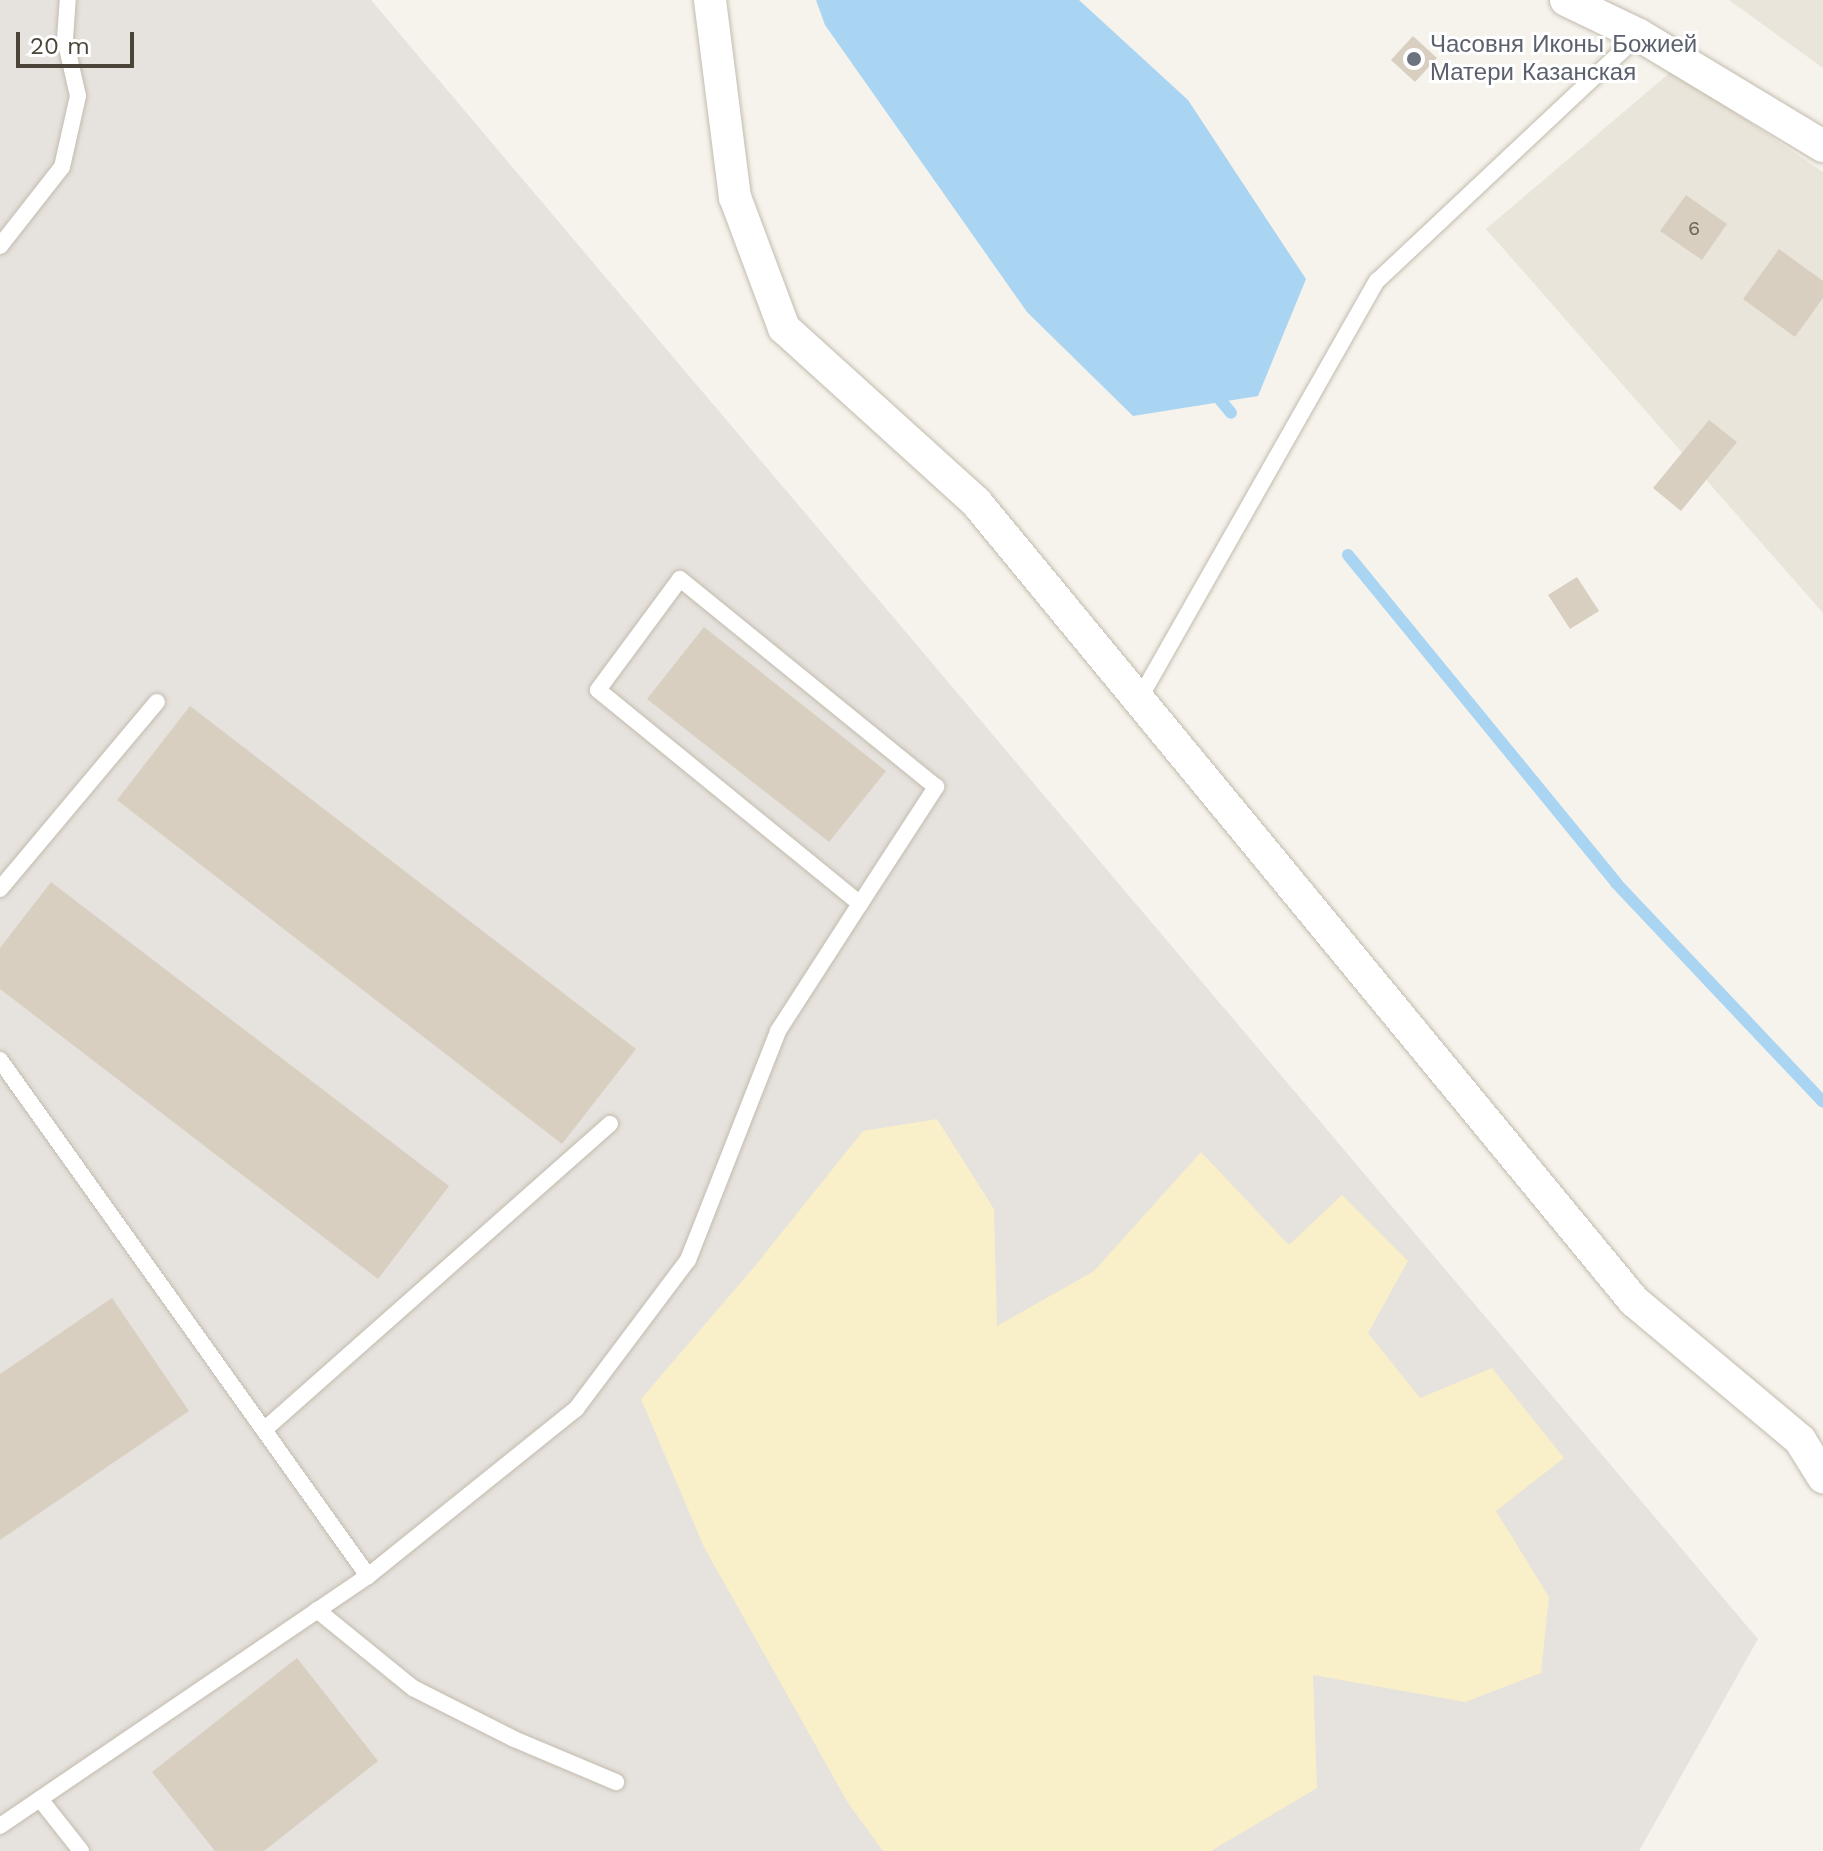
<!DOCTYPE html>
<meta charset="utf-8">
<style>
body{margin:0}
#map{position:relative;width:1823px;height:1851px;overflow:hidden;background:#f6f3ec;font-family:"Work Sans",sans-serif}
div>[style]{position:absolute}
[style*='--x']{left:calc(var(--x)*1px);top:calc(var(--y)*1px);width:calc(var(--w)*1px);rotate:calc(var(--a)*1deg)}
.residential>*{inset:0;background:#eae5da}
.industrial>*{inset:0;background:#e6e2dd}
.sand>*{inset:0;background:#f9efc9}
.water>*{inset:0;background:#a9d4f2}
.stream>*{height:12px;margin:-6px;padding:0 6px;transform-origin:6px;border-radius:6px;background:#a9d4f2}
.building>*{inset:0;background:#d8cfc1}
.roads{filter:drop-shadow(0 0 2px #c2bbae) drop-shadow(0 0 2px #c2bbae)}
.service>*{height:16px;margin:-8px;padding:0 8px;transform-origin:8px;border-radius:8px;background:#fff}
.minor>*{height:32px;margin:-16px;padding:0 16px;transform-origin:16px;border-radius:16px;background:#fff}
.dots>*{width:22px;height:22px;translate:-50% -50%;box-sizing:border-box;border:4px solid #fff;border-radius:50%}
span{translate:-50% -50%;white-space:nowrap;text-align:center;line-height:1.15;-webkit-text-stroke:6px #fff;paint-order:stroke}
.number-label{font-size:20px;color:#6e675b}
.number-label span{-webkit-text-stroke-width:0}
.worship-label{font-size:24px;color:#5b616d}
.left{translate:0 -50%;text-align:left}
.scale{position:absolute;left:16px;top:32px;width:118px;height:36px;box-sizing:border-box;border:4px solid #4b4439;border-top:0;padding-left:10px;font-size:24px;line-height:28px;white-space:nowrap;color:#4b4439;-webkit-text-stroke:6px #fff;paint-order:stroke}
</style>
<div id="map">
<div class="residential">
<div style="clip-path:polygon(1729px 0,1823px 0,1823px 68px)"></div>
<div style="clip-path:polygon(1673px 70px,1823px 172px,1823px 613px,1486px 229px)"></div>
</div>
<div class="industrial">
<div style="clip-path:polygon(0 0,371px 0,1758px 1639px,1639px 1851px,0 1851px)"></div>
</div>
<div class="sand">
<div style="clip-path:polygon(937px 1119px,994px 1209px,997px 1326px,1094px 1271px,1201px 1152px,1289px 1245px,1342px 1195px,1408px 1261px,1368px 1333px,1420px 1398px,1492px 1368px,1564px 1458px,1496px 1511px,1549px 1597px,1541px 1673px,1465px 1702px,1313px 1675px,1317px 1788px,1211px 1851px,883px 1851px,848px 1803px,704px 1547px,641px 1399px,755px 1266px,863px 1131px)"></div>
</div>
<div class="water">
<div style="clip-path:polygon(816px 0,1079px 0,1188px 100px,1306px 279px,1258px 396px,1133px 416px,1027px 312px,825px 25px)"></div>
</div>
<div class="stream">
<div style="--x:1211;--y:389;--w:31;--a:50"></div>
<div style="--x:1348;--y:555;--w:424;--a:50.7"></div>
<div style="--x:1616;--y:883;--w:301;--a:46.6"></div>
</div>
<div class="building">
<div style="clip-path:polygon(1413px 36px,1437px 58px,1415px 82px,1391px 60px)"></div>
<div style="clip-path:polygon(1686px 195px,1727px 224px,1702px 260px,1660px 231px)"></div>
<div style="clip-path:polygon(1779px 249px,1823px 281px,1823px 298px,1795px 337px,1743px 299px)"></div>
<div style="clip-path:polygon(1709px 420px,1737px 442px,1681px 511px,1653px 488px)"></div>
<div style="clip-path:polygon(1577px 577px,1599px 611px,1570px 629px,1548px 595px)"></div>
<div style="clip-path:polygon(704px 627px,886px 771px,829px 842px,647px 699px)"></div>
<div style="clip-path:polygon(190px 706px,636px 1049px,562px 1144px,117px 800px)"></div>
<div style="clip-path:polygon(51px 882px,449px 1186px,378px 1279px,0 989px,0 948px)"></div>
<div style="clip-path:polygon(112px 1298px,189px 1411px,0 1540px,0 1374px)"></div>
<div style="clip-path:polygon(297px 1658px,378px 1761px,264px 1851px,215px 1851px,152px 1772px)"></div>
</div>
<div class="roads">
<div class="service">
<div style="--x:0;--y:246;--w:100;--a:-51.9"></div>
<div style="--x:62;--y:167;--w:73;--a:-77.3"></div>
<div style="--x:78;--y:96;--w:58;--a:-102.8"></div>
<div style="--x:65;--y:39;--w:39;--a:-86"></div>
<div style="--x:1138;--y:701;--w:483;--a:-60.4"></div>
<div style="--x:1377;--y:281;--w:359;--a:-43.2"></div>
<div style="--x:0;--y:889;--w:244;--a:-50"></div>
<div style="--x:0;--y:1060;--w:634;--a:54.5"></div>
<div style="--x:368;--y:1576;--w:267;--a:-38.8"></div>
<div style="--x:576;--y:1409;--w:186;--a:-53.1"></div>
<div style="--x:688;--y:1260;--w:246;--a:-68.5"></div>
<div style="--x:778;--y:1031;--w:151;--a:-57.2"></div>
<div style="--x:860;--y:904;--w:140;--a:-57"></div>
<div style="--x:936;--y:787;--w:330;--a:-140.9"></div>
<div style="--x:680;--y:579;--w:138;--a:126.5"></div>
<div style="--x:598;--y:690;--w:338;--a:39.2"></div>
<div style="--x:264;--y:1430;--w:462;--a:-41.5"></div>
<div style="--x:317;--y:1610;--w:124;--a:39.1"></div>
<div style="--x:413;--y:1688;--w:113;--a:26.8"></div>
<div style="--x:514;--y:1739;--w:111;--a:22.9"></div>
<div style="--x:40;--y:1799;--w:66;--a:51.7"></div>
<div style="--x:0;--y:1826;--w:445;--a:-34.2"></div>
</div>
<div class="minor">
<div style="--x:710;--y:0;--w:199;--a:82.8"></div>
<div style="--x:735;--y:197;--w:140;--a:69.5"></div>
<div style="--x:784;--y:328;--w:259;--a:42.2"></div>
<div style="--x:976;--y:502;--w:1035;--a:50.53"></div>
<div style="--x:1634;--y:1301;--w:217;--a:39.9"></div>
<div style="--x:1800;--y:1440;--w:44;--a:58.1"></div>
<div style="--x:1566;--y:0;--w:81;--a:25.6"></div>
<div style="--x:1639;--y:35;--w:215;--a:31.1"></div>
</div>
</div>
<div class="dots">
<div style="left:1414px;top:59px;background:#6b7280"></div>
</div>
<div class="number-label">
<span style="left:1694px;top:228px">6</span>
</div>
<div class="worship-label">
<span class="left" style="left:1430px;top:59px">Часовня Иконы Божией<br>Матери Казанская</span>
</div>
<div class="scale">20 m</div>
</div>
